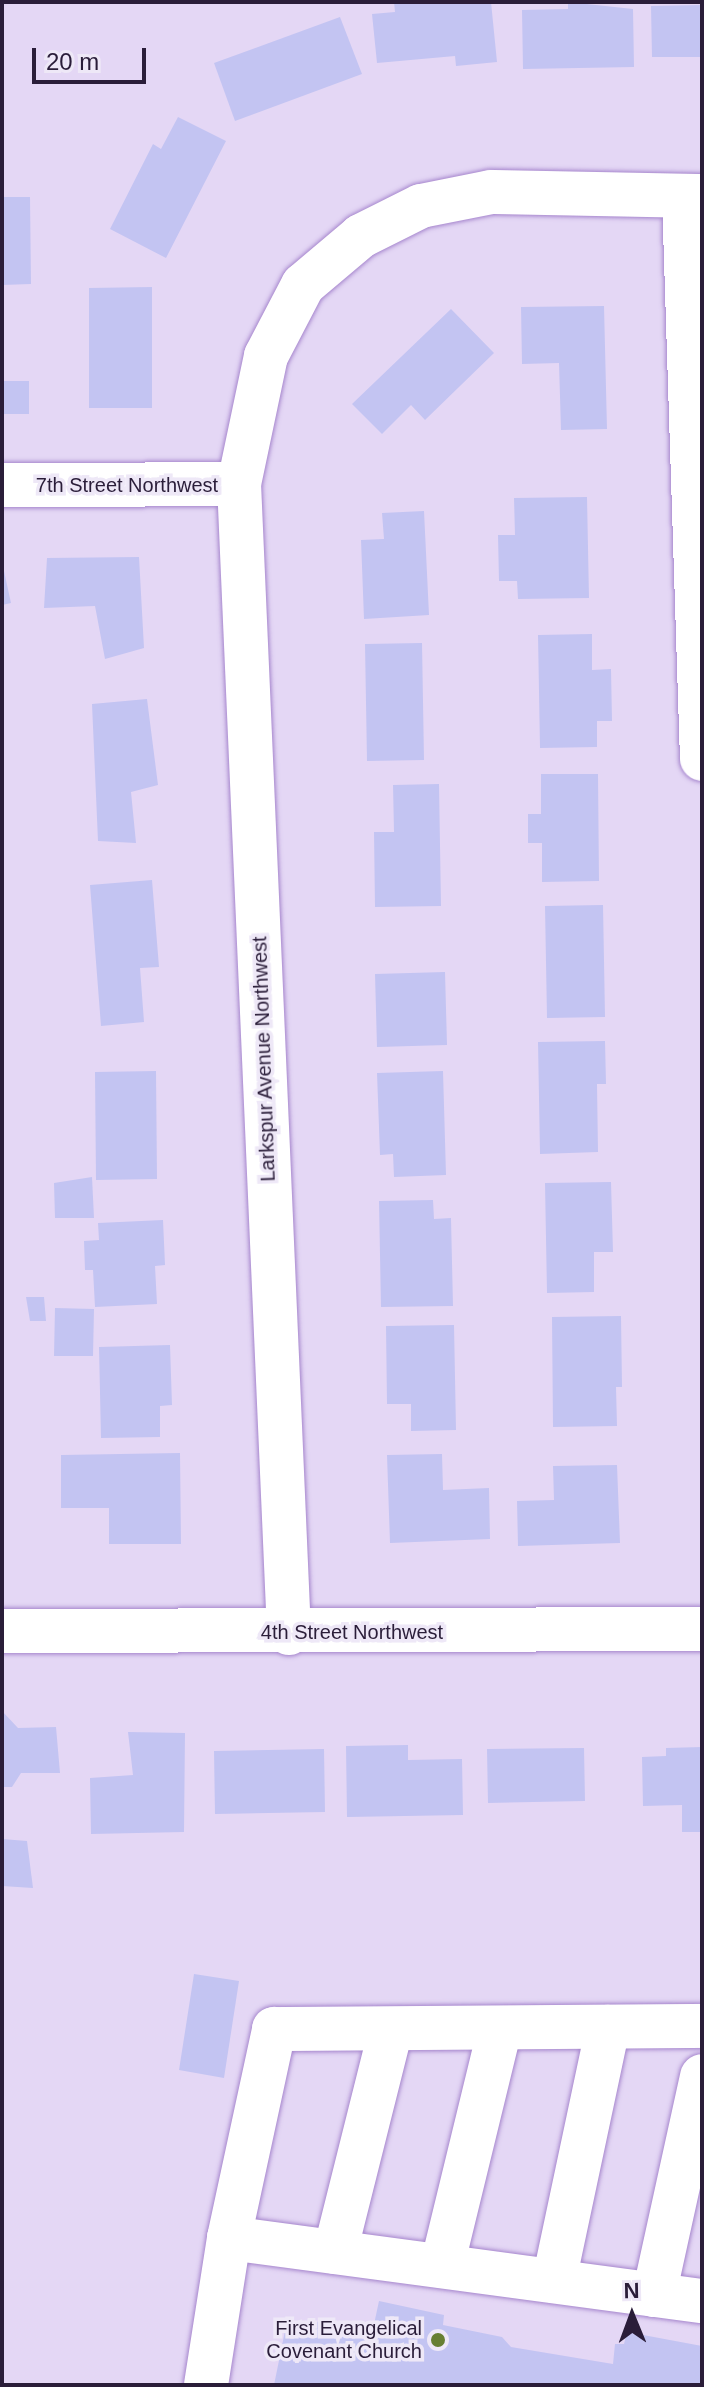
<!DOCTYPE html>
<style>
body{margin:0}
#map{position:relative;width:704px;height:2387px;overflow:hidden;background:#e4d7f5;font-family:Arial,sans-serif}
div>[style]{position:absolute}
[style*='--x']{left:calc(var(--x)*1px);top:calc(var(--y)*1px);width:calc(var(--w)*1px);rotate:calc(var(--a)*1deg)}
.building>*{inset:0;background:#c3c4f2}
.roads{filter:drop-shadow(0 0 2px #a686cd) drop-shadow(0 0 2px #a686cd)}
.minor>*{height:44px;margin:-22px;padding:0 22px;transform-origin:22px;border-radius:22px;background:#fff}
.dots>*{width:22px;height:22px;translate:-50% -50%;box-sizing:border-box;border:4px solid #eee8f7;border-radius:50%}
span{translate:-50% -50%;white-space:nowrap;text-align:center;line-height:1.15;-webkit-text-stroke:7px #eee8f7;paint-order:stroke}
.street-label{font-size:20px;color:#2a1d39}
.poi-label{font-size:20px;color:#2a1d39}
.right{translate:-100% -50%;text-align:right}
.frame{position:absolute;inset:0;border:4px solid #2a1d39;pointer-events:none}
.north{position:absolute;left:592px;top:2275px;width:80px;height:80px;-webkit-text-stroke:6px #eee8f7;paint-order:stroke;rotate:359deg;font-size:22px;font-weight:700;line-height:32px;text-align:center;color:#2a1d39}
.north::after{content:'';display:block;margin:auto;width:28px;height:36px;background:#2a1d39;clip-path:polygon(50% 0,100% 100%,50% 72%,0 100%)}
.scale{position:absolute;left:32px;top:48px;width:114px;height:36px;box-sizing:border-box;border:4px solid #2a1d39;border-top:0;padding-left:10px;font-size:24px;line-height:28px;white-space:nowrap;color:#2a1d39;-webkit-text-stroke:6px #eee8f7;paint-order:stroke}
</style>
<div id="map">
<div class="building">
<div style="clip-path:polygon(394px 2px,491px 2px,497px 62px,456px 66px,455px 56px,377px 63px,372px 14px,395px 12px)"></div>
<div style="clip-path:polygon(568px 2px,633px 9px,634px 67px,523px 69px,522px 10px,568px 9px)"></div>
<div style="clip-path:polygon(702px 5px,702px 57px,652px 57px,651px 6px)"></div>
<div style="clip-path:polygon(340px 17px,362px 74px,235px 121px,214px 63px)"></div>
<div style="clip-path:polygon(178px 117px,226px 141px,166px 258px,110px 229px,153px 144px,161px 149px)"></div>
<div style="clip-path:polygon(2px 197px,30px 197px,31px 284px,2px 285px)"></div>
<div style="clip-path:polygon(152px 287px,152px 408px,89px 408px,89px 288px)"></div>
<div style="clip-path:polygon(604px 306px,607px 429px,561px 430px,559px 363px,522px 364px,521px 307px)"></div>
<div style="clip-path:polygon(451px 309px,494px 353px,425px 420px,411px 405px,382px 434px,352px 404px)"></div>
<div style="clip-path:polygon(2px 381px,29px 381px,29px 414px,2px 414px)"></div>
<div style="clip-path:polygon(587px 497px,589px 598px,518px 599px,517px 581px,499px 581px,498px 535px,515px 535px,514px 498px)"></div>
<div style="clip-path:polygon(424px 511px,429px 615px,364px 619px,361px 540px,384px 539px,382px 513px)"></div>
<div style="clip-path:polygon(139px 557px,144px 648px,105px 659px,95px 606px,44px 608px,47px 558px)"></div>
<div style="clip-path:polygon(2px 562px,11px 603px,2px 605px)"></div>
<div style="clip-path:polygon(592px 634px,592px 670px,611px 669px,612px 721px,597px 721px,597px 747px,540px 748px,538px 635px)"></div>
<div style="clip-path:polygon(422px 643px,424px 760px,367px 761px,365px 644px)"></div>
<div style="clip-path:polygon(147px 699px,158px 785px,131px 792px,136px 843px,98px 841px,92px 704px)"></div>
<div style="clip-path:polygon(541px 774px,598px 774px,599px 881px,542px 882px,542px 843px,528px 843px,528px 814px,541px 814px)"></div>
<div style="clip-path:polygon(439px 784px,441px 906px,375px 907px,374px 832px,394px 832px,393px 785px)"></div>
<div style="clip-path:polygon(152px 880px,159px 967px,140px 968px,144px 1022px,101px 1026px,90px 885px)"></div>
<div style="clip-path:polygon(603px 905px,605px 1017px,547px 1018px,545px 906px)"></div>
<div style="clip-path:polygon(445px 972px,447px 1045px,377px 1047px,375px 974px)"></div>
<div style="clip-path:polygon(605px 1041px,606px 1084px,597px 1084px,598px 1152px,540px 1154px,538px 1042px)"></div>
<div style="clip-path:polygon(156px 1071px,157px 1179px,96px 1180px,95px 1072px)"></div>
<div style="clip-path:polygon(443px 1071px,446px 1175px,394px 1177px,393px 1154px,380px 1155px,377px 1073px)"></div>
<div style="clip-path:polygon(92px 1177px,94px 1218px,55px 1218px,54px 1183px)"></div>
<div style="clip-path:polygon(611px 1182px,613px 1252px,594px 1252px,594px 1292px,547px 1293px,545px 1183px)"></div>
<div style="clip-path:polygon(433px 1200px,434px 1219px,451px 1218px,453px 1306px,381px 1307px,379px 1201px)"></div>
<div style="clip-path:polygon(163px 1220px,165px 1265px,155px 1266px,157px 1304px,95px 1307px,93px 1270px,85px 1270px,84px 1241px,99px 1240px,98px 1223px)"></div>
<div style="clip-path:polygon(26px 1297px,44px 1297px,46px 1321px,30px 1321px)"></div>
<div style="clip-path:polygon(55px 1308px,94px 1309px,93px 1356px,54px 1356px)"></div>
<div style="clip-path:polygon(621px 1316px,622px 1387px,616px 1387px,617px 1426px,553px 1427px,552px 1317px)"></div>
<div style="clip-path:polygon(454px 1325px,456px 1430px,411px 1431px,411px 1404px,387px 1404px,386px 1326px)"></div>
<div style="clip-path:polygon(170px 1345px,172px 1405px,160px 1406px,160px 1437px,101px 1438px,99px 1347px)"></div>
<div style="clip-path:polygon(180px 1453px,181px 1544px,109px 1544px,109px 1508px,61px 1508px,61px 1455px)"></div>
<div style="clip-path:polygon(442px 1454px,443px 1490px,489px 1488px,490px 1539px,390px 1543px,387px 1455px)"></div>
<div style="clip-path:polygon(617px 1465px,620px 1543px,518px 1546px,517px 1501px,554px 1500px,553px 1466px)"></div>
<div style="clip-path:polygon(2px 1711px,18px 1728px,56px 1727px,60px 1773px,21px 1773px,12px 1787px,2px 1787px)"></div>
<div style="clip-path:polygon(128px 1732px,185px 1733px,184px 1832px,91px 1834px,90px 1778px,133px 1775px)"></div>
<div style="clip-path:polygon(408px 1745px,408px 1760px,462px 1759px,463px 1815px,347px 1817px,346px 1746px)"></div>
<div style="clip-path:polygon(702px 1747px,702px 1832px,682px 1832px,682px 1805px,643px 1806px,642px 1757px,666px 1756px,666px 1748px)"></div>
<div style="clip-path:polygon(584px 1748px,585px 1801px,488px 1803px,487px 1749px)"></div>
<div style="clip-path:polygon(324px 1749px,325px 1812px,215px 1814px,214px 1751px)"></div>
<div style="clip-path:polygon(2px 1839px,27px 1841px,33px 1888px,2px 1886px)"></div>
<div style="clip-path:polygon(194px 1974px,239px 1981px,224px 2078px,179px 2070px)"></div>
<div style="clip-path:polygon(379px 2301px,444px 2315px,443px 2325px,502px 2337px,511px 2347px,613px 2364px,615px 2344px,624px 2344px,627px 2332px,702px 2346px,702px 2385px,274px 2385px,286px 2326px,330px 2320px,370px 2343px)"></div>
</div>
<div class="roads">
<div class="minor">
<div style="--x:684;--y:197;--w:562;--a:88.17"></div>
<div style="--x:2;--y:485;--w:237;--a:-0.2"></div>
<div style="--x:2;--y:1631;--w:700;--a:-0.16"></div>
<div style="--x:289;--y:1633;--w:1150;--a:-92.49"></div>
<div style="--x:239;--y:484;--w:131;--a:-78.1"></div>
<div style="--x:266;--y:356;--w:80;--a:-62.5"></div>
<div style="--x:303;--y:285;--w:76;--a:-40.2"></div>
<div style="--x:361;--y:236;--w:67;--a:-26.6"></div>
<div style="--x:421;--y:206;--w:71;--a:-11.3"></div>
<div style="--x:491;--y:192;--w:211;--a:1.1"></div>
<div style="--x:229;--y:2238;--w:214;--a:-77.8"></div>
<div style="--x:274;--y:2029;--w:428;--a:-0.4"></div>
<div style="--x:335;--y:2252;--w:230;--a:-75.9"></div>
<div style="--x:442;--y:2266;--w:245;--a:-76.3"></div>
<div style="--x:554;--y:2281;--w:260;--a:-78"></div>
<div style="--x:654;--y:2295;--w:224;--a:-77.6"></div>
<div style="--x:206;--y:2385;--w:149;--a:-81.1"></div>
<div style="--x:229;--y:2238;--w:477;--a:7.6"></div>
</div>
</div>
<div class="dots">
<div style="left:438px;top:2340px;background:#677f32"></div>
</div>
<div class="street-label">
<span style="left:127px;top:485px">7th Street Northwest</span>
<span style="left:264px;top:1059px;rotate:-92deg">Larkspur Avenue Northwest</span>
<span style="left:352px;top:1632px">4th Street Northwest</span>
</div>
<div class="poi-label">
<span class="right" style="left:422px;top:2340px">First Evangelical<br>Covenant Church</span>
</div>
<div class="frame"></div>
<div class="north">N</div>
<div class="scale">20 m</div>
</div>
